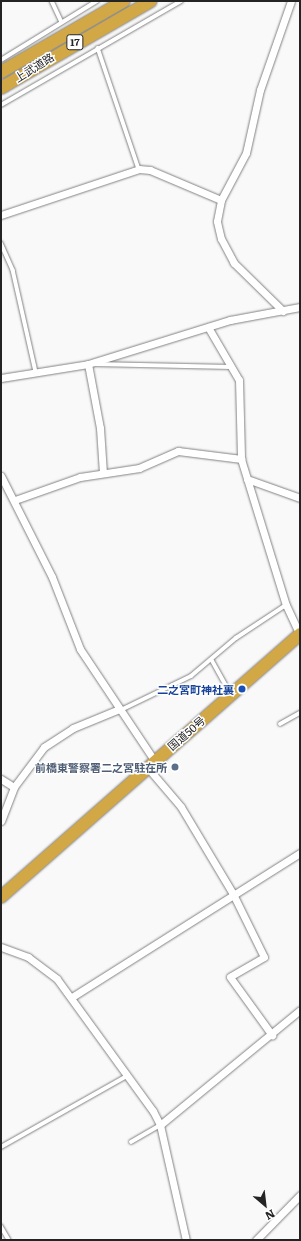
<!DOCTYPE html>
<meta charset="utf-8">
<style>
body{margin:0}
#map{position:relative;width:301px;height:1241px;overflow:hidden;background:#f9f9fa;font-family:Literata,"Noto Sans JP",serif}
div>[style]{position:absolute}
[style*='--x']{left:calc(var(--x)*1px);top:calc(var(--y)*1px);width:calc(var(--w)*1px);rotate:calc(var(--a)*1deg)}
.roads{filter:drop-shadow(0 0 1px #828283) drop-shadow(0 0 1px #828283)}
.service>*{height:3.5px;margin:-1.75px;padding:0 1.75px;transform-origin:1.75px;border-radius:1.75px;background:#fff}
.minor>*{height:7px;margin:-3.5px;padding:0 3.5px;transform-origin:3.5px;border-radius:3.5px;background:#fff}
.trunk>*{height:12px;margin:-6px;padding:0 6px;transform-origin:6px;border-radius:6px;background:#d2a846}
.dots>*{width:11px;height:11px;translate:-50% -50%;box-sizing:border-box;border:2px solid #fff;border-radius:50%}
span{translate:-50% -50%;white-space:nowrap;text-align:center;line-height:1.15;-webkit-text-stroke:3px #fff;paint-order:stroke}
.shield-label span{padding:1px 3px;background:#fff;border:1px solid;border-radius:3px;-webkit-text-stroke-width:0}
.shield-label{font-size:10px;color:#242424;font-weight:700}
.street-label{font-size:11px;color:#242424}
.transit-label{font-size:11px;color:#164399;font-weight:700}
.right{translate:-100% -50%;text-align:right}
.service-label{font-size:11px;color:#4e5e75;font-weight:700}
.frame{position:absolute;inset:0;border:2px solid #242424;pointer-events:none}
.north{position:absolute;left:245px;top:1185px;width:40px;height:40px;-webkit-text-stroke:3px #fff;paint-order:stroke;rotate:152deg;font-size:11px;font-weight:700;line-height:16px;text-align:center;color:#242424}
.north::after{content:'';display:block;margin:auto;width:14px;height:18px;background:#242424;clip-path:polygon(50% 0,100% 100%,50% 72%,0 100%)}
</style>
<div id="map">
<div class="roads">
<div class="service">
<div style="--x:52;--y:1;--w:23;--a:65"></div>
<div style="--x:98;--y:48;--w:128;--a:71.3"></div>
<div style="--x:1;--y:60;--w:113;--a:-31.6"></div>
<div style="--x:1;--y:105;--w:208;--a:-30"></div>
<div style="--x:1;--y:243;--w:30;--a:66"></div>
<div style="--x:13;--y:270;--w:105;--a:77.3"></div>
<div style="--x:94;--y:364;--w:137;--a:1.3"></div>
<div style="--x:212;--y:660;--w:38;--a:61"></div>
<div style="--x:121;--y:710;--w:78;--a:-25.9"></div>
<div style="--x:191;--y:676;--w:59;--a:-40.2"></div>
<div style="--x:236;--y:638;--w:60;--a:-33.4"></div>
<div style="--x:280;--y:724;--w:23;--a:-29"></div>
<div style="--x:131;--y:1142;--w:34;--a:-30"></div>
<div style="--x:1;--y:1147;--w:145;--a:-29.4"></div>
<div style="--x:1;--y:1226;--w:16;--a:60"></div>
</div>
<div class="minor">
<div style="--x:1;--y:215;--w:145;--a:-18.4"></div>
<div style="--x:139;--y:169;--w:11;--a:5"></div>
<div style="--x:150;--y:170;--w:77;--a:22.9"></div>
<div style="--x:283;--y:311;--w:69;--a:-135.6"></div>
<div style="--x:234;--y:263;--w:27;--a:-118"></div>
<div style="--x:221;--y:239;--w:18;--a:-103"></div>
<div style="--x:217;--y:221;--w:21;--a:-79"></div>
<div style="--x:221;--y:200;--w:53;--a:-62"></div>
<div style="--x:246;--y:153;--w:65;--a:-77.5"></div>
<div style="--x:260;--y:90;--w:94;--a:-70.8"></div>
<div style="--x:208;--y:327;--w:61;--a:59.7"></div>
<div style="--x:239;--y:380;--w:79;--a:88.5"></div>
<div style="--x:241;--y:459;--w:153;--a:72.9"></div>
<div style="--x:286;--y:605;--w:33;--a:65"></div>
<div style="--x:88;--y:364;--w:65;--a:79.4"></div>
<div style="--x:100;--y:428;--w:45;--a:86.2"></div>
<div style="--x:1;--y:378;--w:88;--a:-9.1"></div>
<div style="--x:88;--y:364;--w:149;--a:-17.2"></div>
<div style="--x:230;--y:320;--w:71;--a:-10.5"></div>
<div style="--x:1;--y:476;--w:113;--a:63.2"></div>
<div style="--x:52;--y:577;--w:77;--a:68.7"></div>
<div style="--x:80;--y:649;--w:133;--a:56.3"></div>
<div style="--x:247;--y:479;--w:56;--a:19.7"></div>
<div style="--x:15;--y:500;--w:69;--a:-19.5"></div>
<div style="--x:80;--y:477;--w:60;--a:-8.7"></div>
<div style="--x:139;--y:468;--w:43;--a:-23.6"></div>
<div style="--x:178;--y:451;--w:64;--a:7.2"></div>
<div style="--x:147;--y:767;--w:52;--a:49.6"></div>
<div style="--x:181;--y:807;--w:101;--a:59.1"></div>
<div style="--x:233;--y:894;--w:70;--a:63.8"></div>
<div style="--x:264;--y:957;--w:39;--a:150"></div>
<div style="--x:230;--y:977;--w:72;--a:54.1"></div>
<div style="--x:1;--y:779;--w:15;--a:32"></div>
<div style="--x:1;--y:821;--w:36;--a:-69"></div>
<div style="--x:14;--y:787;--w:50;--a:-53.1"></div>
<div style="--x:44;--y:747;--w:35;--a:-33"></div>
<div style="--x:73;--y:728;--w:48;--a:-22.2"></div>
<div style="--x:1;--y:947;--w:29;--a:20"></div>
<div style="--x:28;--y:957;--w:36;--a:37"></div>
<div style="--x:57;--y:979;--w:163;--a:54"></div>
<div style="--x:153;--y:1111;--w:16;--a:63"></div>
<div style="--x:160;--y:1125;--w:118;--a:77.3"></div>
<div style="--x:72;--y:997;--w:270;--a:-32.3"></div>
<div style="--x:160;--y:1125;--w:181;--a:-39.4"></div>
<div style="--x:256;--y:1240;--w:63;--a:-45.6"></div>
</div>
<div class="trunk">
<div style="--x:1;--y:72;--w:142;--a:-30"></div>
<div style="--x:1;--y:88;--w:173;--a:-30.1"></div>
<div style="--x:1;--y:897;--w:398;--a:-41.3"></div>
</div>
</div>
<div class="dots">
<div style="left:242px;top:689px;background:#1a4fb4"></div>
<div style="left:175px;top:767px;background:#5c6f8a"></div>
</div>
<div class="shield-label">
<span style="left:75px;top:42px">17</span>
</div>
<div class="street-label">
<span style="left:34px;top:67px;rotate:-32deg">上武道路</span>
<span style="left:186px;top:733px;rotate:-41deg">国道50号</span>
</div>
<div class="transit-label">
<span class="right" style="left:234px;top:689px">二之宮町神社裏</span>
</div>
<div class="service-label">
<span class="right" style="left:167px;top:767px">前橋東警察署二之宮駐在所</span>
</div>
<div class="frame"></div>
<div class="north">N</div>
</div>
